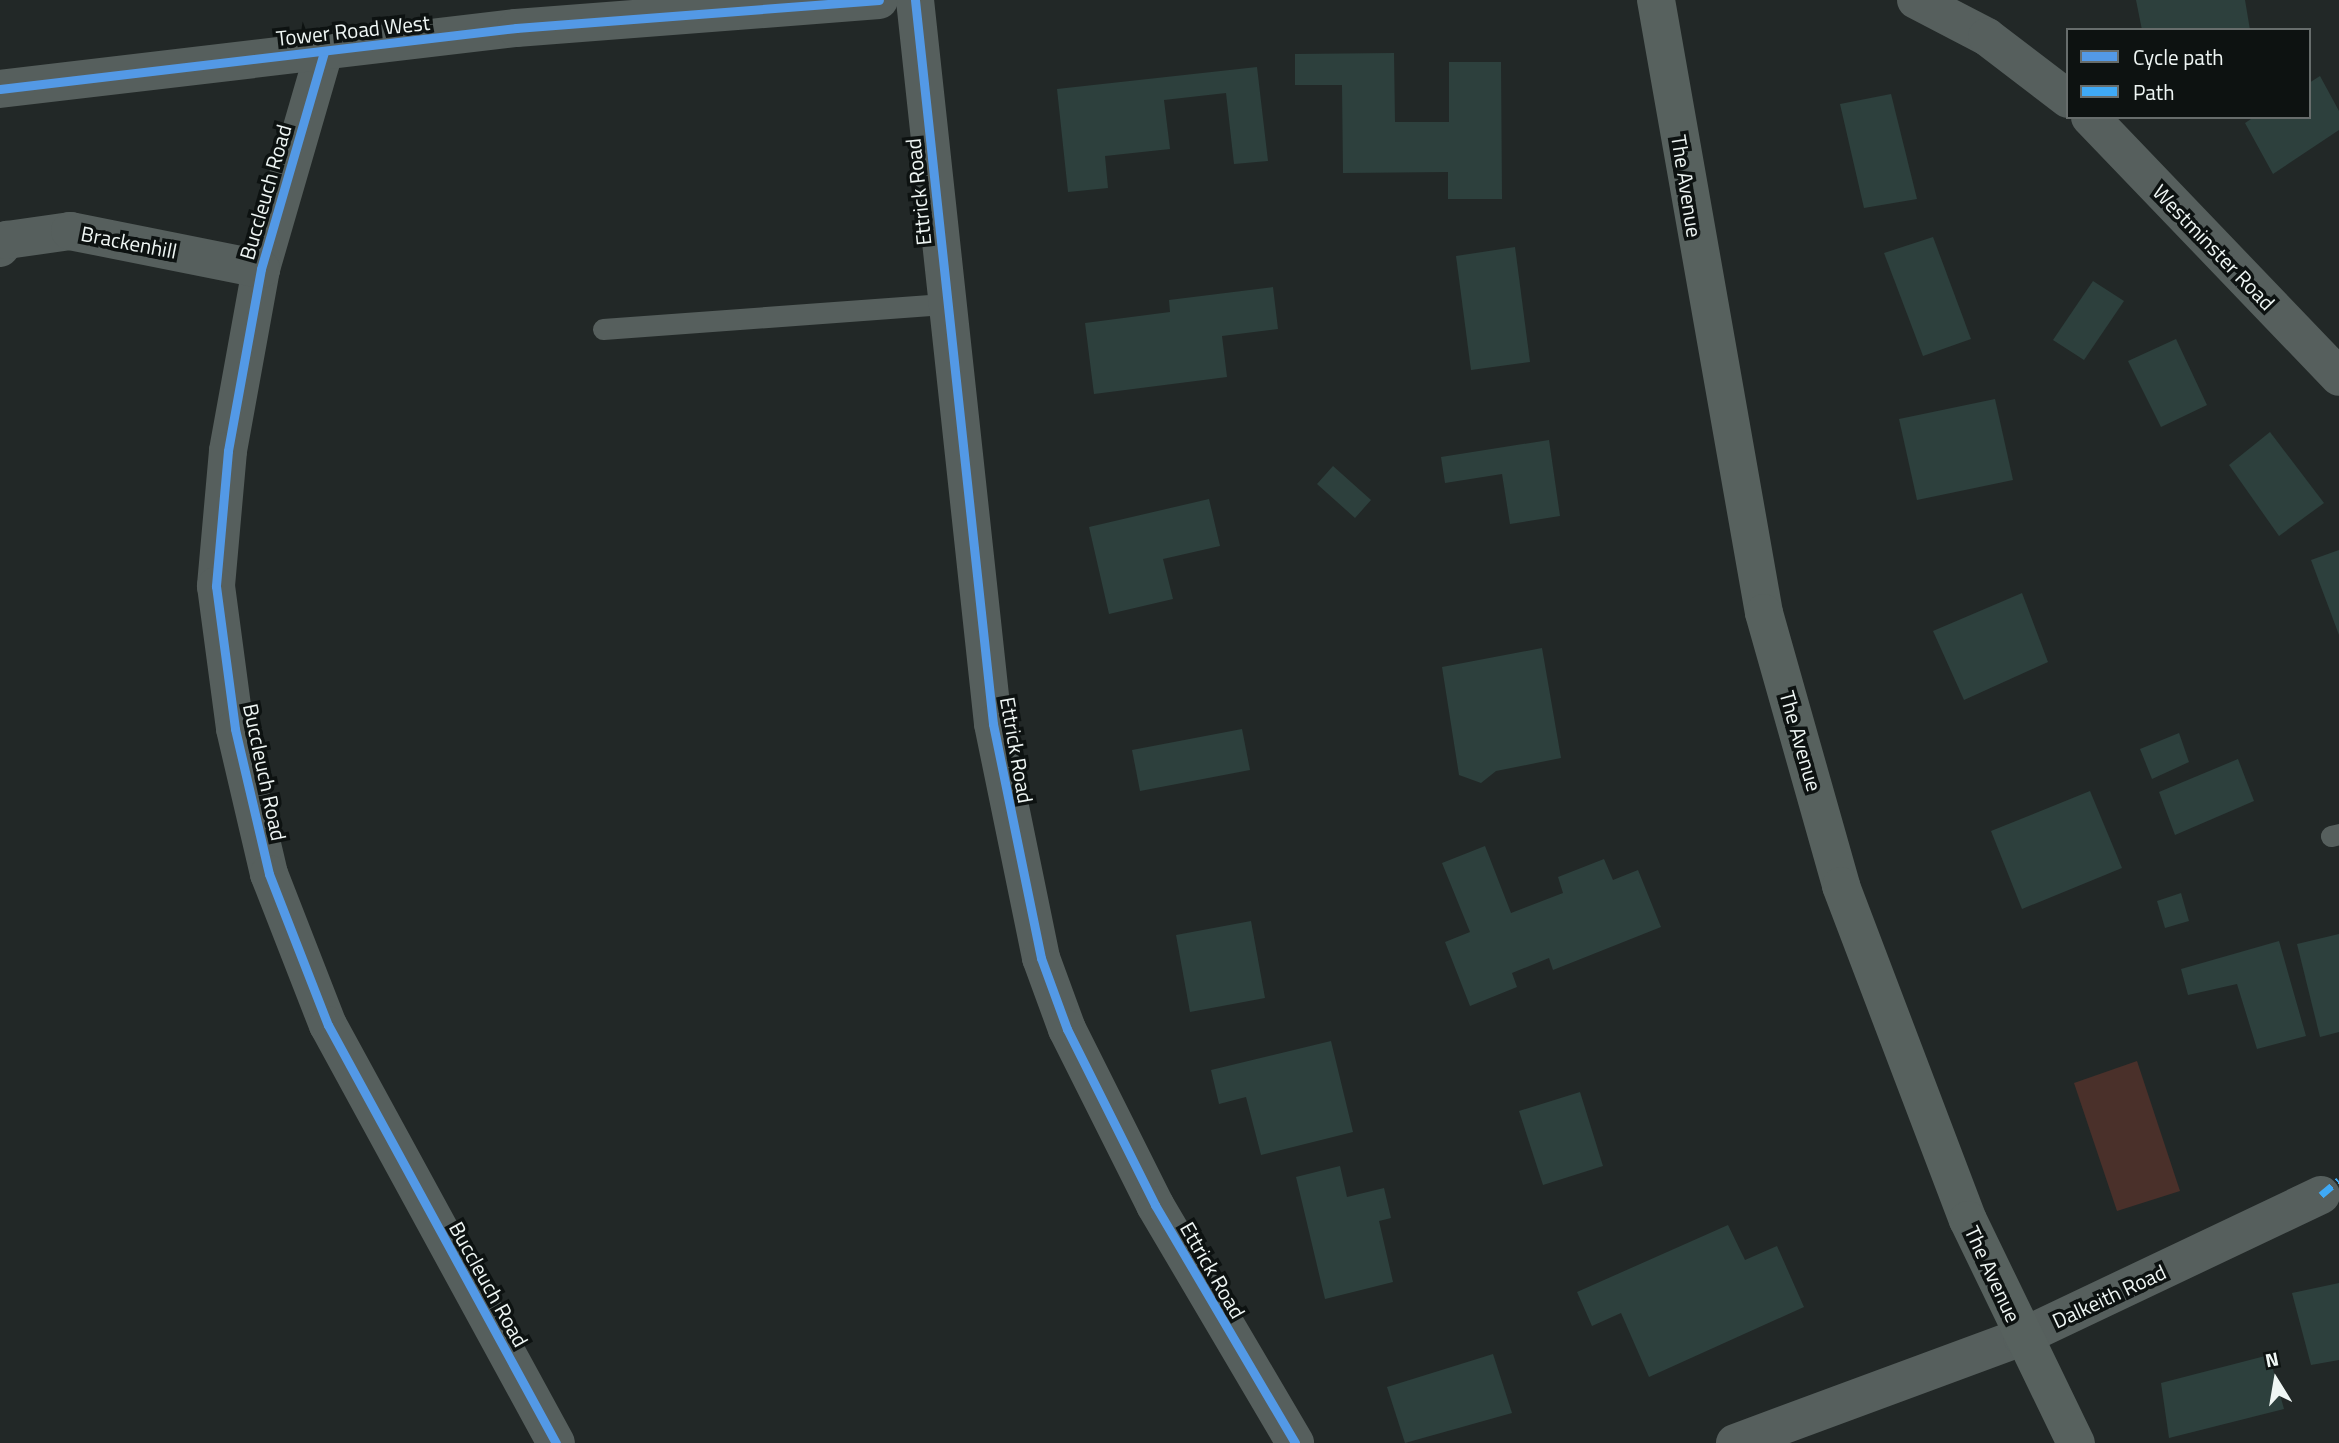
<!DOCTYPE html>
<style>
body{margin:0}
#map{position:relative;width:2339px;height:1443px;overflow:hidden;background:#222827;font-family:"Titillium Web",sans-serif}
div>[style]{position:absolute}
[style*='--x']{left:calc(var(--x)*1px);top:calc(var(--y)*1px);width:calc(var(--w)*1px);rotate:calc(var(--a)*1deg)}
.green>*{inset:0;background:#4a302a}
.building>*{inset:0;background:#2d403d}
.service>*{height:21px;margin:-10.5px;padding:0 10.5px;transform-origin:10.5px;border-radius:10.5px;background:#565f5d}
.minor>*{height:38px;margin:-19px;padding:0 19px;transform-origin:19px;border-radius:19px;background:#565f5d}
.secondary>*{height:38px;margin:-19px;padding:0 19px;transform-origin:19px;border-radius:19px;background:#57615e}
.quiet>*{height:7px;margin-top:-3.5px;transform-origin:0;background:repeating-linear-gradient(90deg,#3fa9f5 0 14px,transparent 0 21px)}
.cycleway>*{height:9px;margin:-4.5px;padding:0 4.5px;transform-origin:4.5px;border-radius:4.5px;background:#5399e6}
span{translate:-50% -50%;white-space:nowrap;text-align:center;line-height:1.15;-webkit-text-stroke:7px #0d1211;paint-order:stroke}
.street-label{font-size:21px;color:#eff6f4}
.legend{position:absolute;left:2066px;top:28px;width:245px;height:91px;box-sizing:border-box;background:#0d1211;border:2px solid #676d6c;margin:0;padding:9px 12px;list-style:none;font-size:21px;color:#eff6f4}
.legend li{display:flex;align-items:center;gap:14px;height:35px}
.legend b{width:35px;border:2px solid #676d6c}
.north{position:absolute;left:2241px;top:1345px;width:70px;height:70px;-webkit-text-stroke:5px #0d1211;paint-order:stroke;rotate:349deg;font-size:19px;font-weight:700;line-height:28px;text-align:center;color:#eff6f4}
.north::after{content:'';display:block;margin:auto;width:24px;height:32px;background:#eff6f4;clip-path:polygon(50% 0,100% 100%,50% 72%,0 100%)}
</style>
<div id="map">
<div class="green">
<div style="clip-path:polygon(2137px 1061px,2180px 1191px,2117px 1211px,2074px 1083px)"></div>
</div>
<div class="building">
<div style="clip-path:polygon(2136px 0,2245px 0,2250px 30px,2142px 30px)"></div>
<div style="clip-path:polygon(1394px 53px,1395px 122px,1449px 122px,1449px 62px,1501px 62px,1502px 199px,1448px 199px,1448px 172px,1343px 173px,1342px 85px,1295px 85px,1295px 54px)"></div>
<div style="clip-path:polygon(1257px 67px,1268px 161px,1234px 164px,1226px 93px,1164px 100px,1170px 149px,1105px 156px,1108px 188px,1068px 192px,1057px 89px)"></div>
<div style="clip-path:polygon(2320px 76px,2339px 111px,2339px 130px,2273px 174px,2245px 123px,2254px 117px,2309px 117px,2309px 83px)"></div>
<div style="clip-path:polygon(1891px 94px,1917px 199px,1864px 208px,1840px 104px)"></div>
<div style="clip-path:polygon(1933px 237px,1971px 339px,1923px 356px,1884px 253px)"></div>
<div style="clip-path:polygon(1515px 247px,1530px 362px,1471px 370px,1456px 256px)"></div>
<div style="clip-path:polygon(2093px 281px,2124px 301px,2084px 360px,2053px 340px)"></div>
<div style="clip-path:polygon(1273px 287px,1278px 329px,1222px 336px,1227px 377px,1094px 394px,1085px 323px,1170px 312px,1169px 300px)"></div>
<div style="clip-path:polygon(2176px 339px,2207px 405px,2161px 427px,2128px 361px)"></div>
<div style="clip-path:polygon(1995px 399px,2013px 480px,1917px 500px,1899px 419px)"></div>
<div style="clip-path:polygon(2270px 432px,2324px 503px,2279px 536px,2229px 465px)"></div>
<div style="clip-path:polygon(1549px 440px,1560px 516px,1510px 524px,1502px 474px,1445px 483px,1441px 457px)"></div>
<div style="clip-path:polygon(1333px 466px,1371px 500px,1355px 518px,1317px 484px)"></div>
<div style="clip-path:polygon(1209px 499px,1220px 546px,1163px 559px,1173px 599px,1109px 614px,1089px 527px)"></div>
<div style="clip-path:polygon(2339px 550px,2339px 635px,2311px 560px)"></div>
<div style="clip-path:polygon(2022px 593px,2048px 662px,1964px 700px,1933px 631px)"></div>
<div style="clip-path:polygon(1542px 648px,1561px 758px,1496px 771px,1481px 783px,1459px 775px,1442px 667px)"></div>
<div style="clip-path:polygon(1242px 729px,1250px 770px,1140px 791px,1132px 750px)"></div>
<div style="clip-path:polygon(2179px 733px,2189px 762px,2152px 779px,2140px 749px)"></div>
<div style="clip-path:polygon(2238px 759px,2254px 801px,2175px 835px,2159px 792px)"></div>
<div style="clip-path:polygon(2090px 791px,2122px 868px,2022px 909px,1991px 831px)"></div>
<div style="clip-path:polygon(1485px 846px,1511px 913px,1563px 893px,1558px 877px,1604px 859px,1613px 880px,1638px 870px,1661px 927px,1553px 970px,1549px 958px,1512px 973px,1517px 987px,1470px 1006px,1445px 942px,1470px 932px,1442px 863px)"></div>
<div style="clip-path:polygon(2181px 893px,2189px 921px,2165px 928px,2157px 901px)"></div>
<div style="clip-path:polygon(1251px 921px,1265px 998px,1190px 1012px,1176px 935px)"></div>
<div style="clip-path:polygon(2339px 934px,2339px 1032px,2320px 1037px,2297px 944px)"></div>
<div style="clip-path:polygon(2279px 941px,2306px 1036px,2257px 1049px,2237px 984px,2188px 995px,2181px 969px)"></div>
<div style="clip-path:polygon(1331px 1041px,1353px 1132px,1261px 1155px,1246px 1097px,1219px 1104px,1211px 1070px)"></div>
<div style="clip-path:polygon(1580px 1092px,1603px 1166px,1543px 1185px,1519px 1111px)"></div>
<div style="clip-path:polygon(1340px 1166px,1347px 1197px,1384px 1188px,1391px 1218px,1379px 1221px,1393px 1282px,1325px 1299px,1296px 1177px)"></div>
<div style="clip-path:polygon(1728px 1225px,1745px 1260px,1777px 1246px,1804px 1307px,1649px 1377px,1621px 1313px,1592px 1326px,1577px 1292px)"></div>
<div style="clip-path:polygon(2339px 1283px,2339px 1360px,2311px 1365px,2292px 1293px)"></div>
<div style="clip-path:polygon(1493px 1354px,1512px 1413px,1405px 1443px,1387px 1387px)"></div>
<div style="clip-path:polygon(2269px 1355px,2284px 1409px,2169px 1438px,2161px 1383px)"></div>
</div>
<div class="service">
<div style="--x:603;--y:329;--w:345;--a:-4.2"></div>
<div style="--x:2331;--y:836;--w:8;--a:-14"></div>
</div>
<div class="minor">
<div style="--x:915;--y:0;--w:728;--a:83.85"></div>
<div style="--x:993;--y:724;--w:239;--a:78.4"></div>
<div style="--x:1041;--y:958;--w:76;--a:69.9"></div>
<div style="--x:1067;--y:1029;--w:197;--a:63.4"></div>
<div style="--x:1155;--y:1205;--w:276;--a:59.5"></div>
<div style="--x:1916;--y:0;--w:80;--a:27.5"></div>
<div style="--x:1987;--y:37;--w:102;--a:37.4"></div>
<div style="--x:324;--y:52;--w:226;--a:106.2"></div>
<div style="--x:261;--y:269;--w:185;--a:100.3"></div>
<div style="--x:228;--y:451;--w:136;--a:95.1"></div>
<div style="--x:216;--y:586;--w:144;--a:82.4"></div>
<div style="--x:235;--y:729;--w:149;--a:76.8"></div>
<div style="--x:269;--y:874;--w:162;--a:68.7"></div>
<div style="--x:328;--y:1025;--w:476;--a:61.4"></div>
<div style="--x:0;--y:89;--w:520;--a:-6.74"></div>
<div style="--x:516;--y:28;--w:364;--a:-4.4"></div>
<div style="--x:2090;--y:117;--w:360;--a:46.2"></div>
<div style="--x:0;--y:248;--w:11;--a:-49"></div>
<div style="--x:7;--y:240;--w:64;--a:-8.1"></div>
<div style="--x:70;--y:231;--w:195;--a:11.3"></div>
<div style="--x:1735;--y:1443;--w:306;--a:-20.3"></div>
<div style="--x:2022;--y:1337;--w:331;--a:-25.4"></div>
</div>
<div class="secondary">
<div style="--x:1656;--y:0;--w:622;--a:80.01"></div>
<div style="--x:1764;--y:613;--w:284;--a:74.2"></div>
<div style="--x:1841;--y:886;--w:357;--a:69.2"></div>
<div style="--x:1968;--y:1220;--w:248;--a:64.2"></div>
</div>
<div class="quiet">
<div style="--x:2321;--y:1195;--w:23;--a:-40"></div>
</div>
<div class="cycleway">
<div style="--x:915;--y:0;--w:728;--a:83.85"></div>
<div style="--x:993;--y:724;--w:239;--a:78.4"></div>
<div style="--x:1041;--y:958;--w:76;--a:69.9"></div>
<div style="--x:1067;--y:1029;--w:197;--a:63.4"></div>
<div style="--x:1155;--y:1205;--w:276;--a:59.5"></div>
<div style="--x:324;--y:52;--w:226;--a:106.2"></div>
<div style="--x:261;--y:269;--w:185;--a:100.3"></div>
<div style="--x:228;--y:451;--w:136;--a:95.1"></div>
<div style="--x:216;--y:586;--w:144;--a:82.4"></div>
<div style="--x:235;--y:729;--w:149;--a:76.8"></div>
<div style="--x:269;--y:874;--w:162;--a:68.7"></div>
<div style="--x:328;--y:1025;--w:476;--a:61.4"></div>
<div style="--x:0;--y:89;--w:520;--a:-6.74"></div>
<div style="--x:516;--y:28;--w:364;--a:-4.4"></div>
</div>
<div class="street-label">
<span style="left:353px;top:30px;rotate:-6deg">Tower Road West</span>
<span style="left:1687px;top:186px;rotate:81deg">The Avenue</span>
<span style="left:265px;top:192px;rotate:-74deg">Buccleuch Road</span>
<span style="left:918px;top:192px;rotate:-96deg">Ettrick Road</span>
<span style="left:129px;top:242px;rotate:11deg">Brackenhill</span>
<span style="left:2214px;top:247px;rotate:46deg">Westminster Road</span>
<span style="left:1801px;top:741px;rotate:74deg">The Avenue</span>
<span style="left:1017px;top:750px;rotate:80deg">Ettrick Road</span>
<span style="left:265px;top:772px;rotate:78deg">Buccleuch Road</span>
<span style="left:1213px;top:1270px;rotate:60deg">Ettrick Road</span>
<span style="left:1993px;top:1274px;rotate:65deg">The Avenue</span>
<span style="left:489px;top:1284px;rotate:61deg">Buccleuch Road</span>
<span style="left:2109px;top:1296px;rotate:-25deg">Dalkeith Road</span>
</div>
<ul class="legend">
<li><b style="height:9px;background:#5399e6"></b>Cycle path</li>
<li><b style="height:9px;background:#3fa9f5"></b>Path</li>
</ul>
<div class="north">N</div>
</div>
